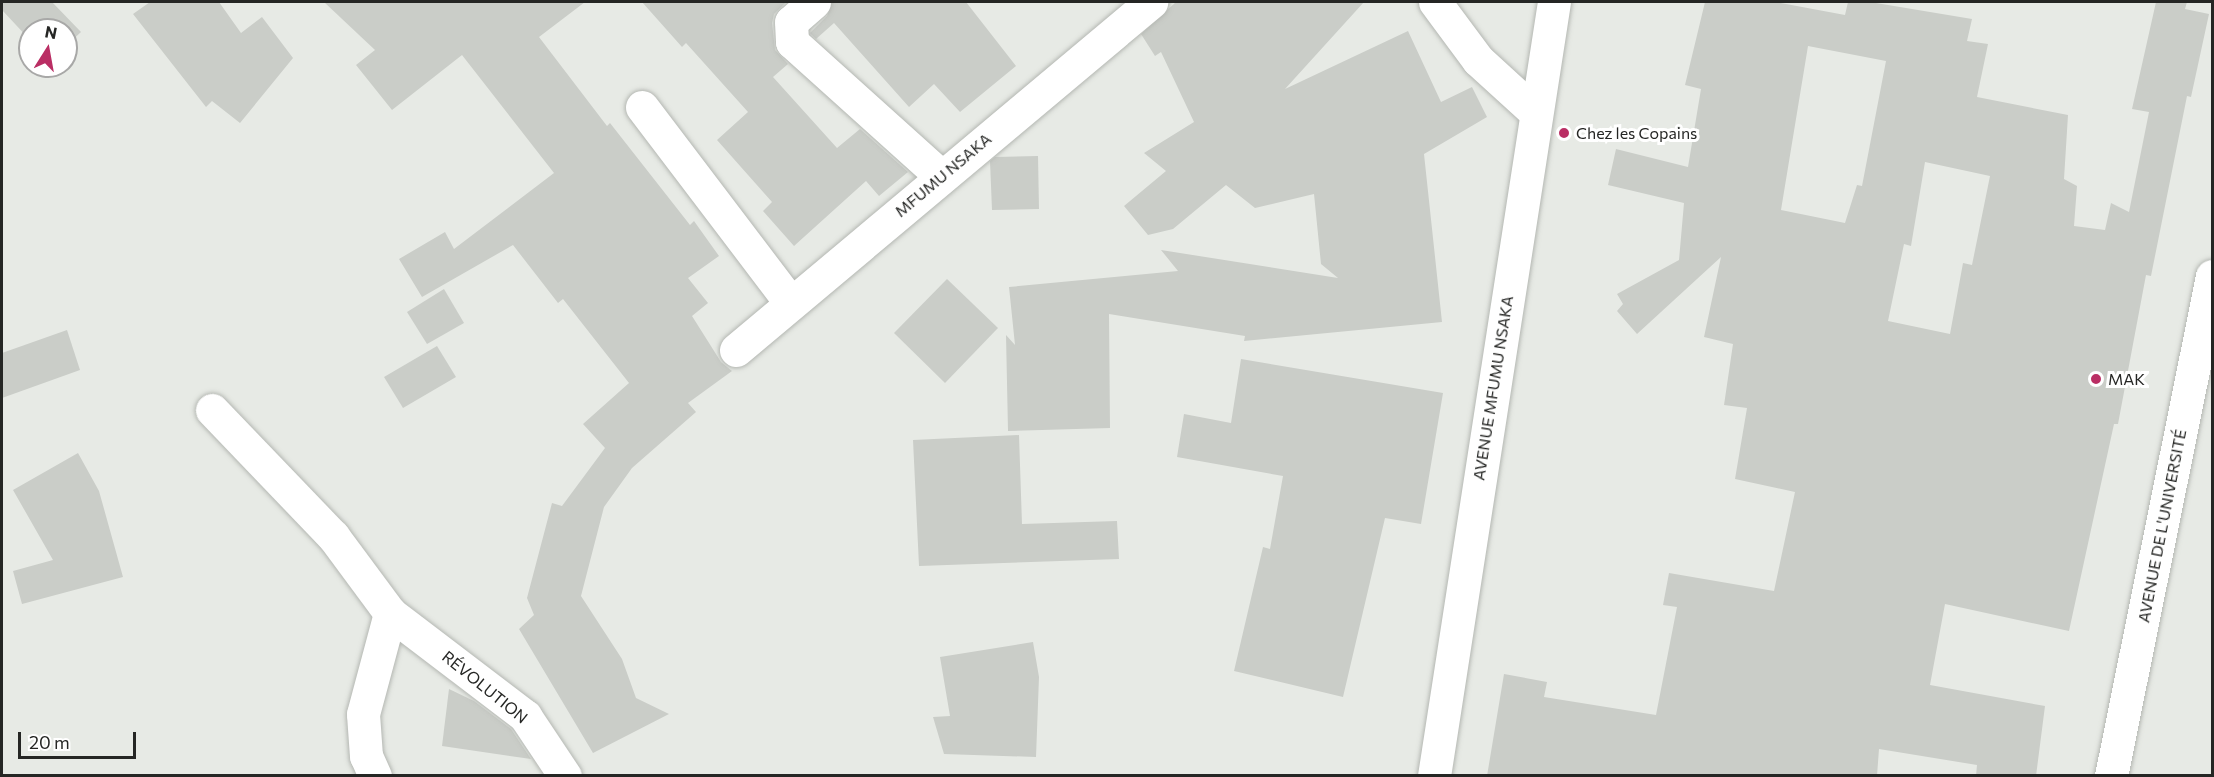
<!DOCTYPE html>
<meta charset="utf-8">
<style>
body{margin:0}
#map{position:relative;width:2214px;height:777px;overflow:hidden;background:#e7eae5;font-family:Commissioner,sans-serif}
div>[style]{position:absolute}
[style*='--x']{left:calc(var(--x)*1px);top:calc(var(--y)*1px);width:calc(var(--w)*1px);rotate:calc(var(--a)*1deg)}
.building>*{inset:0;background:#cacdc8}
.roads{filter:drop-shadow(0 0 2px #b4b7b2) drop-shadow(0 0 2px #b4b7b2)}
.minor>*{height:33px;margin:-16.5px;padding:0 16.5px;transform-origin:16.5px;border-radius:16.5px;background:#fff}
.dots>*{width:16px;height:16px;translate:-50% -50%;box-sizing:border-box;border:3px solid #fff;border-radius:50%}
span{translate:-50% -50%;white-space:nowrap;text-align:center;line-height:1.15;-webkit-text-stroke:6px #fff;paint-order:stroke}
.poi-label{font-size:16px;color:#252624}
.left{translate:0 -50%;text-align:left}
.street-label{font-size:16px;color:#252624}
.frame{position:absolute;inset:0;border:3px solid #252624;pointer-events:none}
.north{position:absolute;left:18px;top:18px;width:60px;height:60px;box-sizing:border-box;background:#fff;border:2px solid #a8a8a7;border-radius:50%;rotate:11deg;font-size:16px;font-weight:700;line-height:24px;text-align:center;color:#252624}
.north::after{content:'';display:block;margin:auto;width:21px;height:27px;background:#ba2e64;clip-path:polygon(50% 0,100% 100%,50% 72%,0 100%)}
.scale{position:absolute;left:18px;top:732px;width:118px;height:27px;box-sizing:border-box;border:3px solid #252624;border-top:0;padding-left:8px;font-size:18px;line-height:21px;white-space:nowrap;color:#252624;-webkit-text-stroke:4px #fff;paint-order:stroke}
</style>
<div id="map">
<div class="building">
<div style="clip-path:polygon(2px 2px,52px 2px,81px 32px,66px 46px,66px 30px,30px 30px,30px 40px,2px 10px)"></div>
<div style="clip-path:polygon(150px 2px,219px 2px,241px 33px,262px 17px,293px 58px,240px 123px,212px 101px,206px 107px,133px 14px)"></div>
<div style="clip-path:polygon(324px 2px,585px 2px,539px 37px,607px 126px,610px 123px,690px 225px,694px 221px,719px 256px,688px 278px,708px 303px,692px 316px,721px 362px,732px 371px,688px 403px,696px 412px,632px 468px,604px 507px,581px 596px,622px 659px,636px 698px,669px 714px,593px 753px,519px 629px,534px 615px,527px 598px,552px 503px,562px 506px,605px 448px,583px 424px,629px 383px,563px 299px,558px 303px,513px 245px,422px 297px,399px 259px,445px 232px,454px 249px,554px 173px,462px 55px,392px 110px,356px 65px,375px 50px)"></div>
<div style="clip-path:polygon(642px 2px,786px 2px,774px 14px,772px 23px,775px 50px,788px 64px,773px 77px,837px 148px,860px 129px,908px 172px,879px 196px,866px 181px,794px 246px,763px 211px,772px 202px,717px 140px,748px 112px,686px 43px,682px 47px)"></div>
<div style="clip-path:polygon(832px 2px,966px 2px,1016px 66px,960px 112px,934px 84px,909px 107px,834px 23px,816px 39px,810px 33px,827px 16px)"></div>
<div style="clip-path:polygon(1176px 2px,1364px 2px,1285px 89px,1408px 31px,1441px 102px,1472px 87px,1487px 117px,1424px 154px,1442px 322px,1244px 341px,1245px 336px,1109px 314px,1110px 428px,1008px 431px,1006px 335px,1015px 345px,1009px 287px,1178px 271px,1161px 250px,1338px 278px,1321px 264px,1314px 194px,1255px 208px,1226px 185px,1173px 229px,1148px 235px,1124px 206px,1166px 171px,1144px 153px,1194px 122px,1161px 52px,1155px 56px,1141px 34px)"></div>
<div style="clip-path:polygon(evenodd,1705px 2px,1775px 2px,1845px 15px,1848px 2px,1870px 2px,1972px 19px,1967px 41px,1988px 44px,1977px 97px,2068px 115px,2064px 179px,2077px 186px,2074px 226px,2105px 230px,2111px 203px,2129px 212px,2149px 112px,2132px 109px,2156px 2px,2187px 2px,2185px 9px,2209px 14px,2191px 97px,2187px 96px,2151px 276px,2146px 275px,2118px 424px,2114px 424px,2069px 631px,1945px 604px,1930px 685px,2045px 706px,2036px 776px,1976px 776px,1977px 765px,1879px 749px,1877px 776px,1487px 776px,1504px 674px,1547px 682px,1544px 697px,1656px 715px,1677px 607px,1663px 605px,1669px 573px,1774px 591px,1795px 492px,1735px 479px,1747px 408px,1724px 405px,1733px 344px,1704px 337px,1721px 257px,1637px 334px,1617px 311px,1623px 304px,1617px 294px,1679px 260px,1684px 203px,1608px 185px,1616px 149px,1688px 167px,1701px 89px,1685px 85px,1705px 2px,1808px 46px,1886px 61px,1862px 186px,1857px 185px,1845px 223px,1781px 210px,1808px 46px,1705px 2px,1925px 162px,1990px 176px,1972px 265px,1963px 263px,1950px 334px,1888px 321px,1904px 244px,1911px 246px,1925px 162px)"></div>
<div style="clip-path:polygon(1038px 156px,1039px 209px,992px 210px,990px 161px,995px 157px)"></div>
<div style="clip-path:polygon(947px 279px,998px 328px,945px 383px,894px 333px)"></div>
<div style="clip-path:polygon(444px 289px,464px 323px,427px 344px,407px 312px)"></div>
<div style="clip-path:polygon(67px 330px,80px 370px,2px 398px,2px 353px)"></div>
<div style="clip-path:polygon(437px 346px,456px 377px,403px 408px,384px 377px)"></div>
<div style="clip-path:polygon(1241px 359px,1443px 393px,1421px 524px,1385px 518px,1343px 697px,1234px 671px,1263px 547px,1270px 549px,1283px 476px,1177px 457px,1184px 414px,1231px 423px)"></div>
<div style="clip-path:polygon(1019px 435px,1022px 524px,1117px 521px,1119px 559px,919px 566px,913px 440px)"></div>
<div style="clip-path:polygon(78px 453px,99px 491px,123px 577px,22px 604px,13px 571px,53px 560px,13px 490px)"></div>
<div style="clip-path:polygon(1033px 642px,1039px 677px,1036px 757px,944px 754px,933px 717px,950px 716px,940px 657px)"></div>
<div style="clip-path:polygon(449px 689px,474px 701px,511px 729px,531px 759px,442px 746px)"></div>
</div>
<div class="roads">
<div class="minor">
<div style="--x:814;--y:2;--w:30;--a:139"></div>
<div style="--x:791;--y:22;--w:20;--a:87"></div>
<div style="--x:792;--y:42;--w:200;--a:42"></div>
<div style="--x:1435;--y:2;--w:72;--a:53.4"></div>
<div style="--x:1478;--y:60;--w:77;--a:42.4"></div>
<div style="--x:642;--y:107;--w:246;--a:52.8"></div>
<div style="--x:736;--y:350;--w:542;--a:-39.98"></div>
<div style="--x:212;--y:410;--w:175;--a:46.2"></div>
<div style="--x:333;--y:536;--w:96;--a:53.5"></div>
<div style="--x:390;--y:613;--w:170;--a:37.3"></div>
<div style="--x:525;--y:716;--w:72;--a:56.3"></div>
<div style="--x:375;--y:776;--w:22;--a:-114"></div>
<div style="--x:366;--y:756;--w:42;--a:-94.1"></div>
<div style="--x:363;--y:714;--w:105;--a:-75"></div>
<div style="--x:1434;--y:776;--w:783;--a:-81.19"></div>
<div style="--x:2111;--y:776;--w:510;--a:-78.58"></div>
</div>
</div>
<div class="dots">
<div style="left:1564px;top:133px;background:#ba2e64"></div>
<div style="left:2096px;top:379px;background:#ba2e64"></div>
</div>
<div class="poi-label">
<span class="left" style="left:1576px;top:133px">Chez les Copains</span>
<span class="left" style="left:2108px;top:379px">MAK</span>
</div>
<div class="street-label">
<span style="left:943px;top:175px;rotate:-40deg">MFUMU NSAKA</span>
<span style="left:1493px;top:388px;rotate:-81deg">AVENUE MFUMU NSAKA</span>
<span style="left:2162px;top:526px;rotate:-79deg">AVENUE DE L'UNIVERSITÉ</span>
<span style="left:485px;top:687px;rotate:39deg">RÉVOLUTION</span>
</div>
<div class="frame"></div>
<div class="north">N</div>
<div class="scale">20 m</div>
</div>
